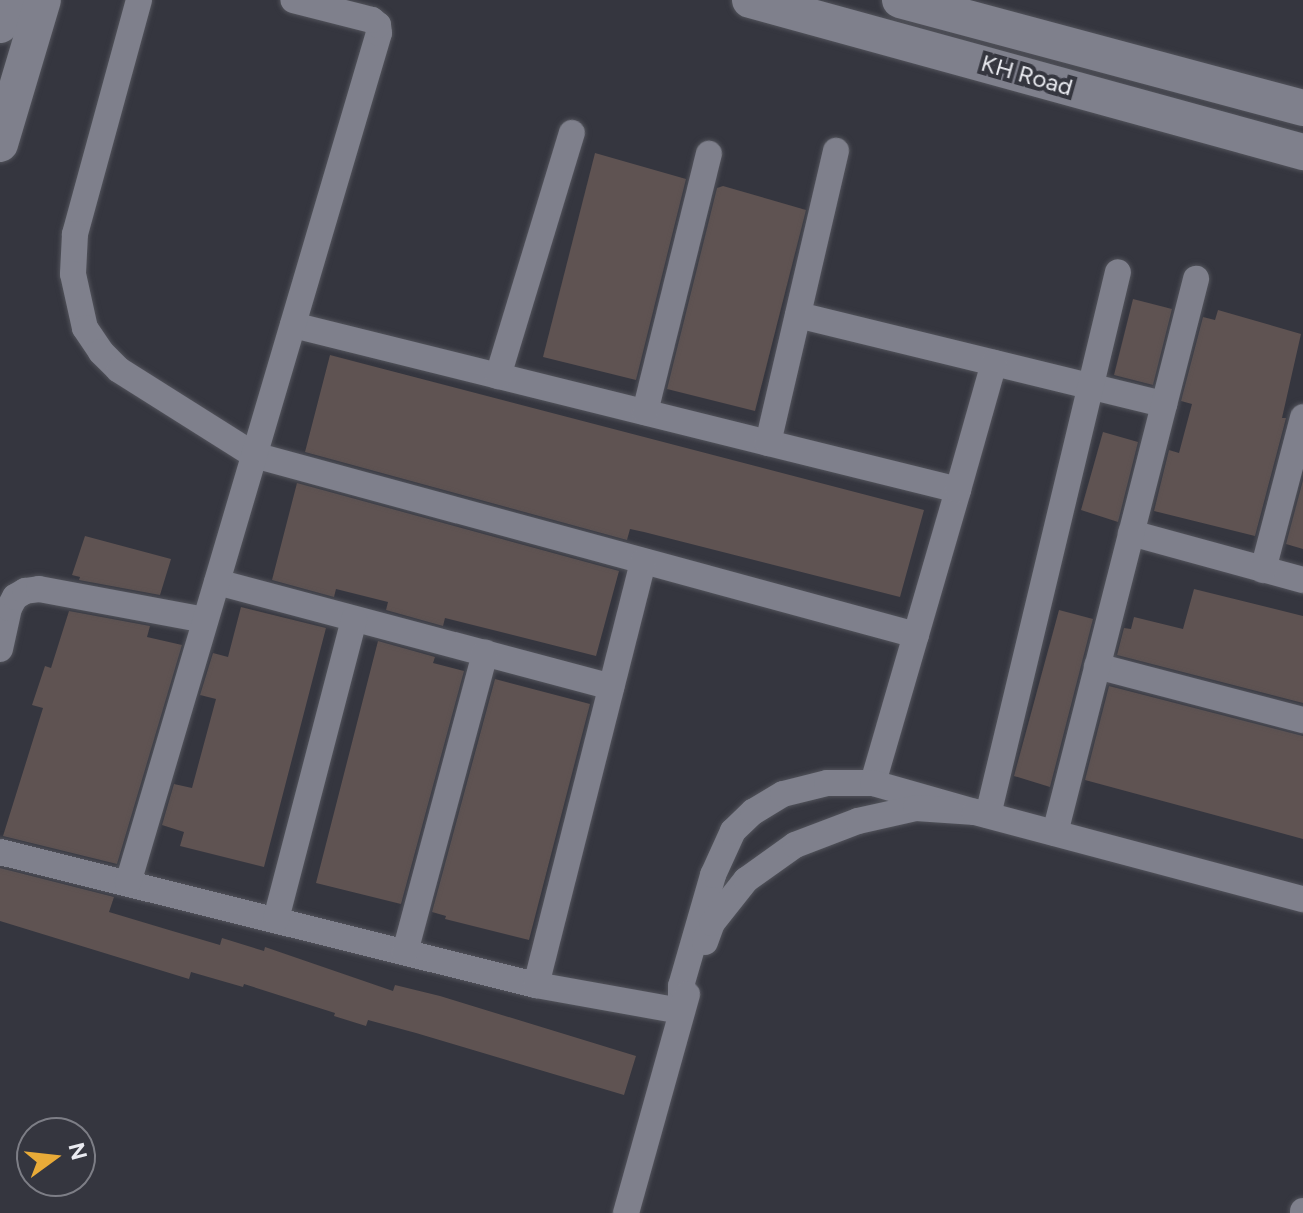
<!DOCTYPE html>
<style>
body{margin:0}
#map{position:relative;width:1303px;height:1213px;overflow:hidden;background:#35363f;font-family:Figtree,sans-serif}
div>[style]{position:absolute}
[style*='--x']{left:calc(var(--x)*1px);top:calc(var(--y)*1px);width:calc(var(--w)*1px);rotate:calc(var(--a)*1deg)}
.building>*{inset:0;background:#5f5352}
.roads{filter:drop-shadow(0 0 2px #52535b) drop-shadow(0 0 2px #52535b)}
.street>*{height:26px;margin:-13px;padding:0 13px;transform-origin:13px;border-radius:13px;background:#7f808c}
.secondary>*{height:36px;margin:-18px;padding:0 18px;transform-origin:18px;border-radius:18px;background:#7f808c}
span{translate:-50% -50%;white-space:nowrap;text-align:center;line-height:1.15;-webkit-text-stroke:8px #35363f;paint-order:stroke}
.street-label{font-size:24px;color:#eaebf1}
.north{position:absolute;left:16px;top:1117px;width:80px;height:80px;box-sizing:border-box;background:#35363f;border:2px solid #7d7e86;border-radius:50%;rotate:75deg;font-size:22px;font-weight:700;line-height:32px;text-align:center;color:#eaebf1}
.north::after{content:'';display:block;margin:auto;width:28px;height:36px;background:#e9ab38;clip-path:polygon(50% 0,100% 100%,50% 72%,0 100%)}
</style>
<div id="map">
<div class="building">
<div style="clip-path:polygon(595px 153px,686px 179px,636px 380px,543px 357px)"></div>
<div style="clip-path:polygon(723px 186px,806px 210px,755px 411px,667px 389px,717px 188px)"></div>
<div style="clip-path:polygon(1133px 299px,1172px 309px,1153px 385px,1114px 375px)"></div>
<div style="clip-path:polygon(1218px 310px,1301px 334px,1282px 418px,1286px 418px,1255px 536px,1154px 511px,1169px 450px,1179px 453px,1192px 404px,1181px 401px,1203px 317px,1215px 320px)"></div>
<div style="clip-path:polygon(330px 355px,924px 510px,900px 597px,644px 532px,630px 529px,627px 540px,305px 452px)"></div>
<div style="clip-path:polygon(1103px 432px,1138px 442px,1118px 522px,1081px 510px)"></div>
<div style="clip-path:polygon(1303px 480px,1303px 549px,1286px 544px)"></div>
<div style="clip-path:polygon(297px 483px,619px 571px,596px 656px,445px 618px,443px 626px,386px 610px,388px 602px,336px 589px,334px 597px,272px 580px)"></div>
<div style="clip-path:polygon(85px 536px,171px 559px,160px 595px,79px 580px,80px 577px,72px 575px)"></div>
<div style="clip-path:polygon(1194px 589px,1303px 616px,1303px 703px,1117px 655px,1124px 628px,1131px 629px,1134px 617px,1183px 629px)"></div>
<div style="clip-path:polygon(241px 607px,326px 628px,264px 867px,180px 846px,184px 832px,162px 825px,174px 784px,192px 788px,216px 699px,200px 695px,213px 653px,228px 657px)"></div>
<div style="clip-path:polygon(1059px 610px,1093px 619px,1050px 787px,1014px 776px)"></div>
<div style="clip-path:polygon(69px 611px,150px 626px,147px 637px,182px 645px,117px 864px,3px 836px,43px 708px,32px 705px,45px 666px,51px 668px)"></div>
<div style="clip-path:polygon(378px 641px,435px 657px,433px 663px,464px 671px,401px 904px,316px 883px)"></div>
<div style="clip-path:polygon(495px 679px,590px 704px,529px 940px,445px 919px,446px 916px,432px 912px)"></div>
<div style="clip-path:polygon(1109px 686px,1303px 736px,1303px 839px,1085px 780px)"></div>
<div style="clip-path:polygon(0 868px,114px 897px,109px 912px,169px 930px,220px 945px,222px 938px,264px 951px,265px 947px,393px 991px,395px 985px,440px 996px,636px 1056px,624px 1095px,416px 1033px,368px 1020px,366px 1026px,334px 1016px,335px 1013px,244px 984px,243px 987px,191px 972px,189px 979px,0 921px)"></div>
</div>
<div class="roads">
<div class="street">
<div style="--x:139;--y:0;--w:243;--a:105.3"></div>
<div style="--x:75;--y:234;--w:40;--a:92.9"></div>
<div style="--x:73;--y:274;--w:55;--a:77.5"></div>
<div style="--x:85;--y:328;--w:29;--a:56"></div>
<div style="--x:101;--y:352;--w:25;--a:45"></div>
<div style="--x:119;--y:370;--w:160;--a:32.2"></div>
<div style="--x:254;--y:455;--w:686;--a:15.21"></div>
<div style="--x:798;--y:315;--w:377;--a:13.7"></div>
<div style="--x:293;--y:325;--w:685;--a:13.93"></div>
<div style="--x:958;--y:490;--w:305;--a:106.2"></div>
<div style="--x:498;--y:376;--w:254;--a:-73.1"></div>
<div style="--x:645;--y:412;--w:266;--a:-76.1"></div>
<div style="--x:768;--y:443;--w:300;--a:-76.9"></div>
<div style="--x:958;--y:490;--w:132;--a:-74.2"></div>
<div style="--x:1131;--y:533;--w:178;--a:15.3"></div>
<div style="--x:1263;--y:570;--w:158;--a:-75.3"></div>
<div style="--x:217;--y:582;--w:408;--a:14.9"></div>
<div style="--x:0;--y:649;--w:42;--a:-77.6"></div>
<div style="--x:9;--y:608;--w:13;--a:-61"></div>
<div style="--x:15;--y:597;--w:12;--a:-31"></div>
<div style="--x:25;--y:591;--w:14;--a:-8"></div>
<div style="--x:39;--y:589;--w:169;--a:10.6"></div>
<div style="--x:1097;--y:666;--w:213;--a:14.7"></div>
<div style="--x:988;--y:815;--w:558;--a:-76.54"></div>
<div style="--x:1055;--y:833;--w:572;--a:-75.72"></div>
<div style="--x:0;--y:852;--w:552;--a:13.94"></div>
<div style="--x:536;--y:985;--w:147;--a:10.2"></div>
<div style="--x:681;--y:1011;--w:25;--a:-90"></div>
<div style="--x:681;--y:986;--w:116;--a:-73.9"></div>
<div style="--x:713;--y:875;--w:48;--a:-65.6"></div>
<div style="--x:733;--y:831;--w:28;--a:-44"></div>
<div style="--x:753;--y:812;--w:35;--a:-31"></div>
<div style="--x:783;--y:794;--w:45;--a:-14"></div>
<div style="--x:827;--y:783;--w:46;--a:0"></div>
<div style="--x:873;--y:783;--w:106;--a:15.9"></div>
<div style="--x:128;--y:883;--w:886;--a:-73.55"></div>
<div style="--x:379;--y:33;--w:8;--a:-97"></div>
<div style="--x:378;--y:25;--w:8;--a:-140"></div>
<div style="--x:372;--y:20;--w:81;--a:-165.8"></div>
<div style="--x:276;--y:919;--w:310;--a:-75.4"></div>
<div style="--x:705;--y:942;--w:20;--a:-70"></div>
<div style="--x:712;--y:923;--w:55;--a:-51.7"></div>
<div style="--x:746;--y:880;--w:60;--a:-35.5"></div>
<div style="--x:795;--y:845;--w:67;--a:-20.9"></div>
<div style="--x:858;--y:821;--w:59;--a:-12.6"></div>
<div style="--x:916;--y:808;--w:59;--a:3.9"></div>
<div style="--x:975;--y:812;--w:339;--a:14.9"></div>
<div style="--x:405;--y:952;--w:310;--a:-75"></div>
<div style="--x:536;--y:985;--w:437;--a:-75.8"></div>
<div style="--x:626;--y:1213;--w:227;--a:-74.4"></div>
<div style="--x:1303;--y:1213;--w:2;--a:-90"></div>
</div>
<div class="secondary">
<div style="--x:750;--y:0;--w:574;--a:15.37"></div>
<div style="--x:900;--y:0;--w:417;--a:15"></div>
<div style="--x:0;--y:25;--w:26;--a:-74"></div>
<div style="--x:0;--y:144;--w:150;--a:-73.4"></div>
</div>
</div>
<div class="street-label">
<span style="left:1027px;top:75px;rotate:16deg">KH Road</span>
</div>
<div class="north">N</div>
</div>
